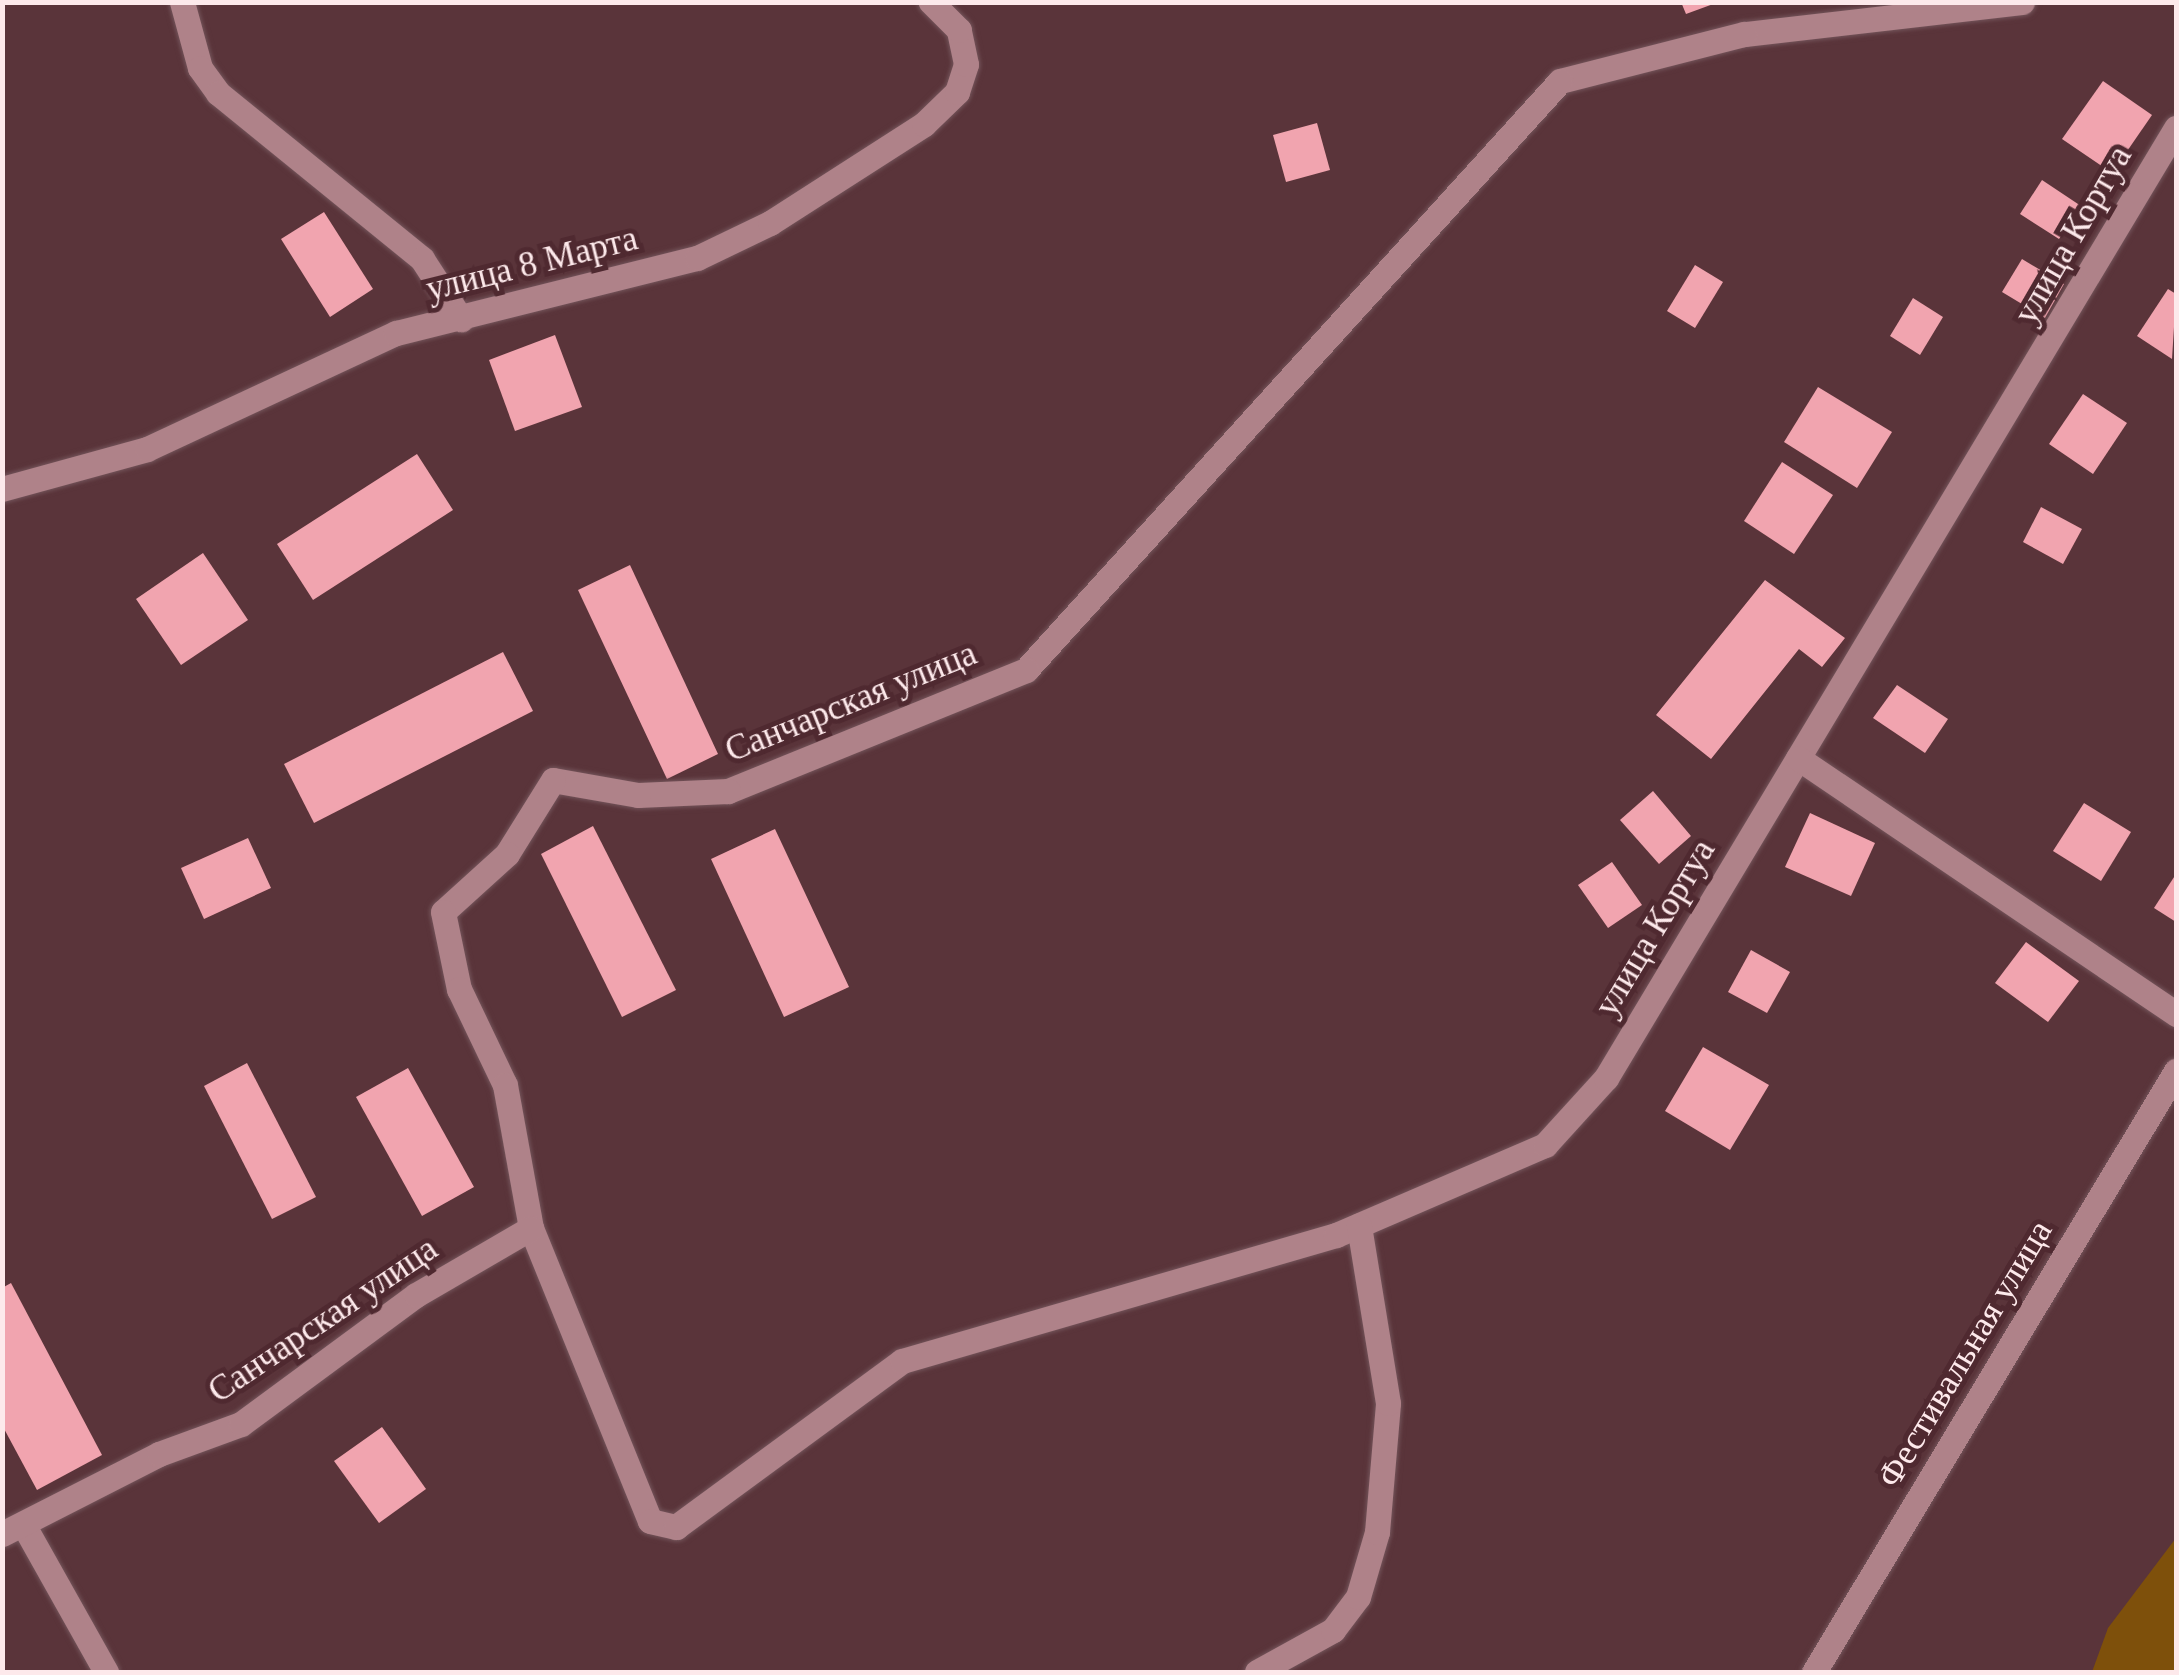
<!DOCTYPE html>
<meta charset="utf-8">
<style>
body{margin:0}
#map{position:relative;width:2179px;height:1675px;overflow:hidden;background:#5a343a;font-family:Georgia,serif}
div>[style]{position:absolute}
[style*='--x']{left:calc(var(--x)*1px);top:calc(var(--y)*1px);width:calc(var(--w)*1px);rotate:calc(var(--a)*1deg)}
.green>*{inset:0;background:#7e500b}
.building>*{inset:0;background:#f1a4af}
.roads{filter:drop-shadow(0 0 2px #73545a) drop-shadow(0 0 2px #73545a)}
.minor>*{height:25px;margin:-12.5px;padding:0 12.5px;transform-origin:12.5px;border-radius:12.5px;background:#af8289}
span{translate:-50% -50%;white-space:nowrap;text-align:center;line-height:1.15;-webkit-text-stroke:10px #4f2930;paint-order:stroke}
.street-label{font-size:35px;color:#fde9eb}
.frame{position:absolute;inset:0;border:5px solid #fde9eb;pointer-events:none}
</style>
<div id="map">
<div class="green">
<div style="clip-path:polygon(2176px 1538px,2176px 1672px,2092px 1672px,2108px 1628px)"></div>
</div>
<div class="building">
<div style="clip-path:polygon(1681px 2px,1716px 2px,1716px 3px,1686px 14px)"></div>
<div style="clip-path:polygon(2103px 81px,2152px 115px,2112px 173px,2062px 139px)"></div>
<div style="clip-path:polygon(1317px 123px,1330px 170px,1286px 182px,1273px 135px)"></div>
<div style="clip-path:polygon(2042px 180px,2081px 206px,2059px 239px,2020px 214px)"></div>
<div style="clip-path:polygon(324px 212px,373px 289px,330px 317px,281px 239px)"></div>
<div style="clip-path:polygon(2022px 259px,2064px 284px,2045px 318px,2002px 292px)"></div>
<div style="clip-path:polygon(1695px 265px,1723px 282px,1695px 328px,1667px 311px)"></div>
<div style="clip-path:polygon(2168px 289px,2176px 294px,2172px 359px,2137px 336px)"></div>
<div style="clip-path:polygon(1913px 298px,1943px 317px,1920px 355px,1890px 336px)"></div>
<div style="clip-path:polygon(555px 335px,582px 407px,515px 431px,489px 360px)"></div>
<div style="clip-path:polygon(1818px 387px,1892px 432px,1857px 488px,1784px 442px)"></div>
<div style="clip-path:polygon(2083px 394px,2127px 423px,2093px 474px,2049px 444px)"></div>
<div style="clip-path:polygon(417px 454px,453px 510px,313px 600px,277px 544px)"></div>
<div style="clip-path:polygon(1782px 462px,1833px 495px,1794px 554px,1744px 521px)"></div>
<div style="clip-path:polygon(2041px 507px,2082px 529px,2063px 564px,2023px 542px)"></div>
<div style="clip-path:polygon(203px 553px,248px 620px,181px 665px,136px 599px)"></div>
<div style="clip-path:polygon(630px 565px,718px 754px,667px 779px,578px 590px)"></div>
<div style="clip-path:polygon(1765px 580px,1845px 638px,1822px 667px,1799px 649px,1711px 759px,1656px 715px)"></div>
<div style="clip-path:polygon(503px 652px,533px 711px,314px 823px,284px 764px)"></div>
<div style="clip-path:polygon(1897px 685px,1948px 719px,1925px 753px,1873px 718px)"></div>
<div style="clip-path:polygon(1653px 791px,1691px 836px,1659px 864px,1620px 820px)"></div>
<div style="clip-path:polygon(2084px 803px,2131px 832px,2101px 881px,2053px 851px)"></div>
<div style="clip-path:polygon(1810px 813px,1875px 843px,1851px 896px,1785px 867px)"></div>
<div style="clip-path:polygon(593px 826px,676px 990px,622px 1017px,541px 854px)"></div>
<div style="clip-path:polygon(775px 829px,849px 987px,784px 1017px,711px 859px)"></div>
<div style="clip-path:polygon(248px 838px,271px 888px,204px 919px,181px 868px)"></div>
<div style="clip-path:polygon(1612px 862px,1642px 905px,1608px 928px,1578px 885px)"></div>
<div style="clip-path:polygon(2176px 874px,2176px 922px,2154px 908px)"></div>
<div style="clip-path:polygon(2026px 942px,2079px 981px,2048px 1022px,1995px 983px)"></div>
<div style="clip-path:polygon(1751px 950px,1790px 972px,1767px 1013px,1728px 992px)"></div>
<div style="clip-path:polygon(1703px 1047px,1769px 1085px,1730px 1150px,1665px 1111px)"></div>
<div style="clip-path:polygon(247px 1063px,316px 1197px,272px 1219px,204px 1086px)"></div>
<div style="clip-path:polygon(408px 1068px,474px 1187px,422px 1216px,356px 1097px)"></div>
<div style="clip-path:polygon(11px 1283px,102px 1455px,37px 1490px,2px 1425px,2px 1288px)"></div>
<div style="clip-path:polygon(382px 1427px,426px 1489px,379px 1523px,334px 1461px)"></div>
</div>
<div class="roads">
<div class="minor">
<div style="--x:182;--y:2;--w:68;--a:74.7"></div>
<div style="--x:200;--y:68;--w:31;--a:54"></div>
<div style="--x:218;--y:93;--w:263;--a:39.1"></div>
<div style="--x:422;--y:259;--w:72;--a:57"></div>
<div style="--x:2022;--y:2;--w:280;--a:173.4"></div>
<div style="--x:1744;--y:34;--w:190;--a:165.7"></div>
<div style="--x:1560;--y:81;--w:795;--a:132.2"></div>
<div style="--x:1026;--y:670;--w:322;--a:157.9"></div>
<div style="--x:728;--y:791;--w:90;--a:177.5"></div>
<div style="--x:638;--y:795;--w:86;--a:-170"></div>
<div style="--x:553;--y:780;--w:87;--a:121.9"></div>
<div style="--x:507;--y:854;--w:86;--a:137.8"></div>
<div style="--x:443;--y:912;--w:79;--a:78.3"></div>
<div style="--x:459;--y:989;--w:106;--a:64.4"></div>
<div style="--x:505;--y:1085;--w:145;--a:79.7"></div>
<div style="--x:531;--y:1228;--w:316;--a:67.9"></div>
<div style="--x:650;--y:1521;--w:27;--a:13"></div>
<div style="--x:676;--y:1527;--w:280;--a:-36.3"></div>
<div style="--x:902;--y:1361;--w:452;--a:-16.2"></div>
<div style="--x:1336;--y:1235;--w:228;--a:-23.3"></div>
<div style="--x:1545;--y:1145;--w:91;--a:-47.7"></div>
<div style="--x:1606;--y:1078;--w:1108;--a:-59.04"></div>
<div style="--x:2;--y:489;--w:150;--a:-15.4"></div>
<div style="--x:147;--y:449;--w:275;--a:-25"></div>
<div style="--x:396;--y:333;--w:310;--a:-14"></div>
<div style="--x:697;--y:258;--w:81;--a:-25.6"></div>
<div style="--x:770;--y:223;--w:183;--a:-32.7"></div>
<div style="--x:924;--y:124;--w:46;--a:-44.1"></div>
<div style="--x:957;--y:92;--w:29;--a:-72"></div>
<div style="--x:966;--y:64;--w:35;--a:-102"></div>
<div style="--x:959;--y:30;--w:40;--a:-135"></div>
<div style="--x:1798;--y:758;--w:457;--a:34.1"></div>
<div style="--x:23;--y:1524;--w:170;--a:60.7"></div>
<div style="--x:2;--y:1534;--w:176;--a:-27"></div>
<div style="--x:159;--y:1454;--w:87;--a:-20.1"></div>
<div style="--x:241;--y:1424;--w:217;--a:-36.4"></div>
<div style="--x:416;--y:1295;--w:133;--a:-30.2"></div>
<div style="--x:1257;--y:1672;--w:87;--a:-28.9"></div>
<div style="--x:1333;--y:1630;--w:41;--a:-52.9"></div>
<div style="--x:1358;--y:1597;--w:68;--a:-73.7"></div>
<div style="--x:1377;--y:1532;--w:129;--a:-85.1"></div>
<div style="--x:1388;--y:1403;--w:180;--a:-99.3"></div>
<div style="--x:1814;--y:1672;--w:702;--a:-58.94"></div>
</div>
</div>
<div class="street-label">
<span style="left:2073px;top:235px;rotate:-60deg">улица Кортуа</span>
<span style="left:532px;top:264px;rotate:-14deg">улица 8 Марта</span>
<span style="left:851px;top:702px;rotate:-22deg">Санчарская улица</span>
<span style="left:1655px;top:928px;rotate:-59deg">улица Кортуа</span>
<span style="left:323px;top:1320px;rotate:-34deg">Санчарская улица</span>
<span style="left:1965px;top:1354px;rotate:-59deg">Фестивальная улица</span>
</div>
<div class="frame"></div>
</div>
